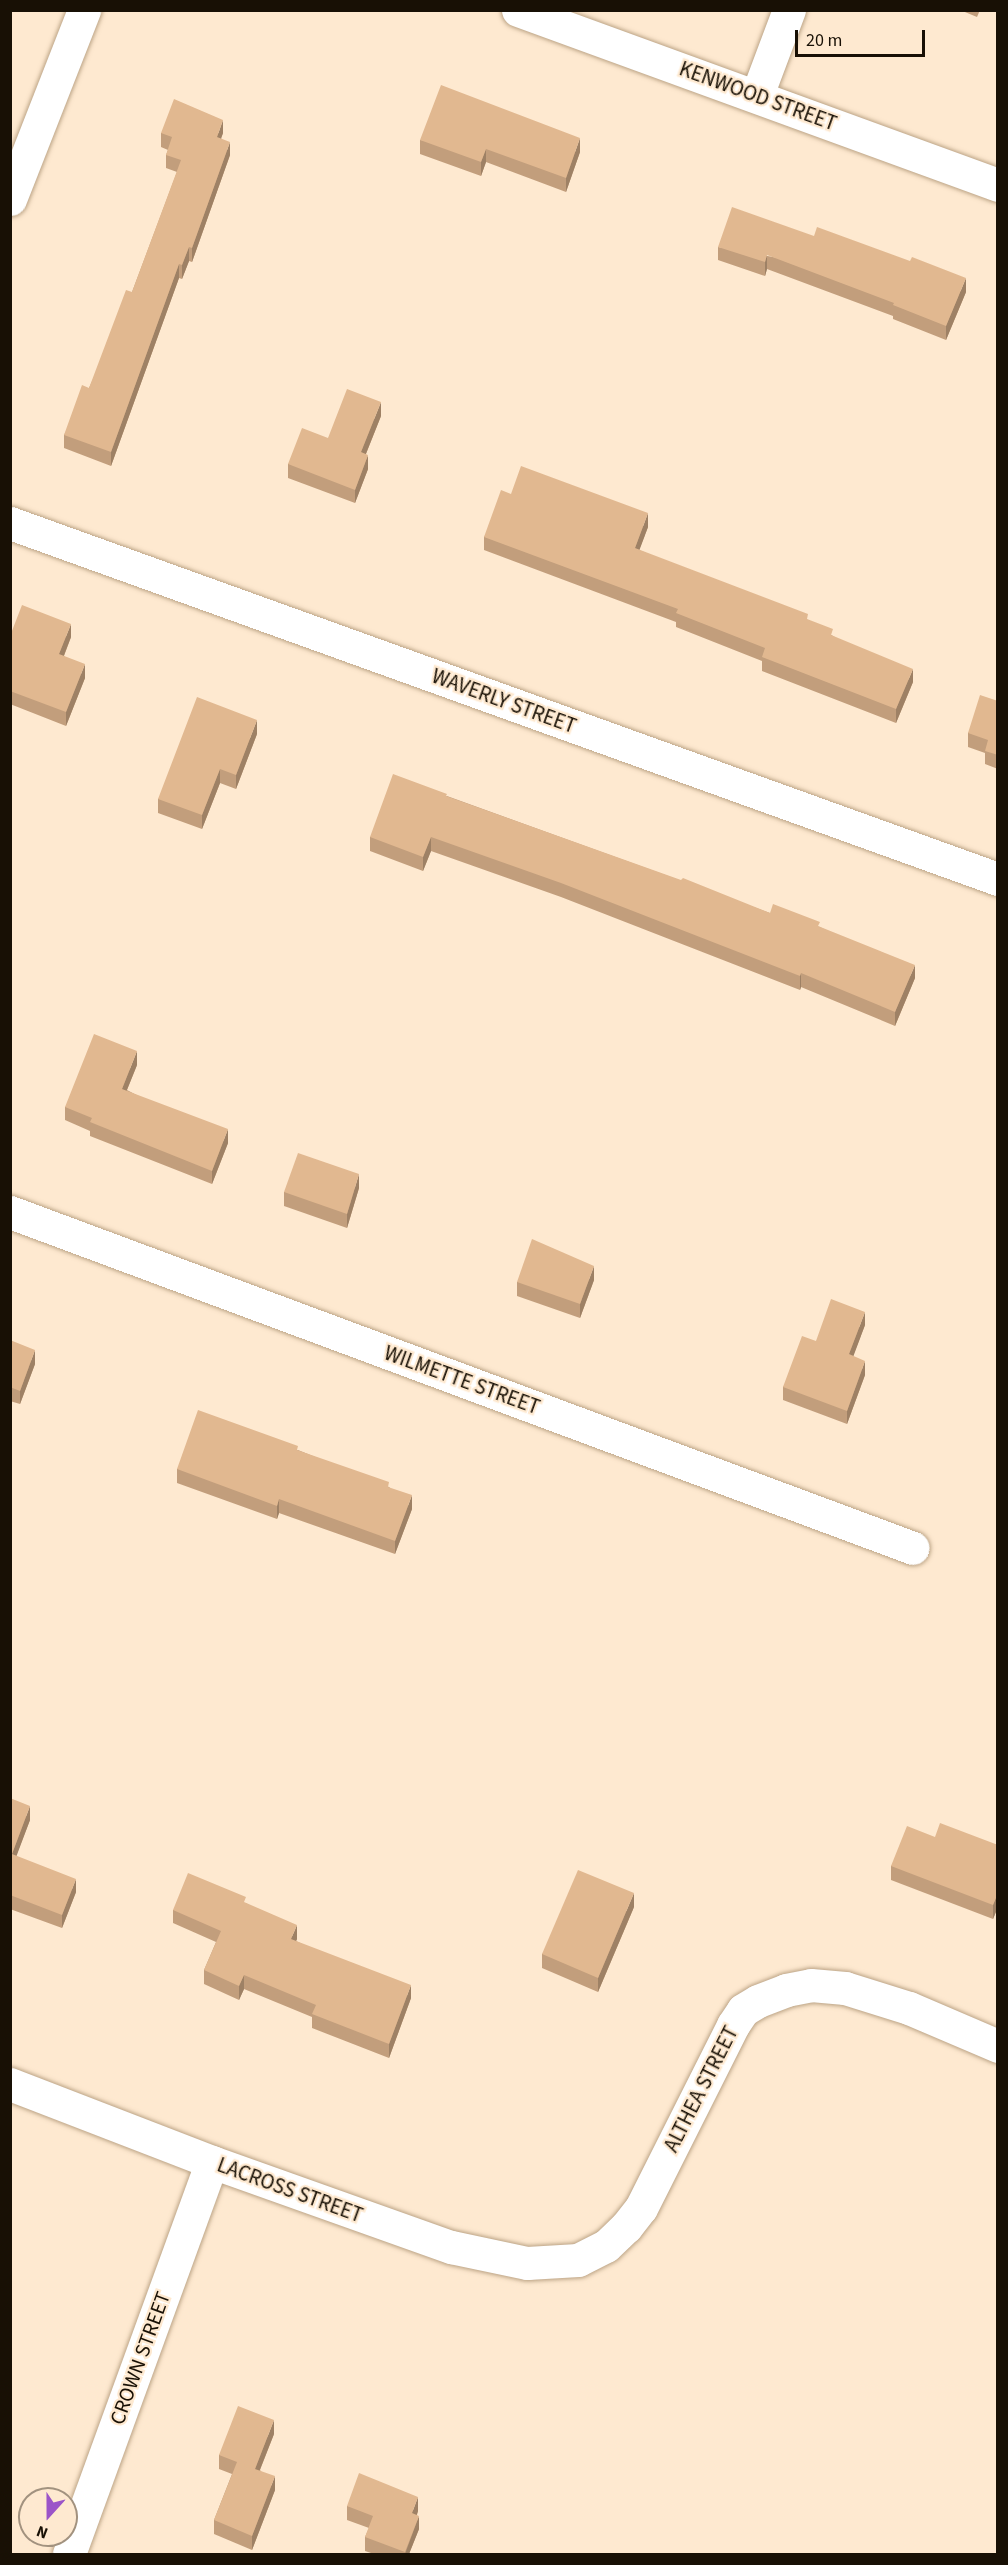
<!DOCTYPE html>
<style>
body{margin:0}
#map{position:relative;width:1008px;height:2565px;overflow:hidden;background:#fee9d0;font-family:"Source Sans 3",sans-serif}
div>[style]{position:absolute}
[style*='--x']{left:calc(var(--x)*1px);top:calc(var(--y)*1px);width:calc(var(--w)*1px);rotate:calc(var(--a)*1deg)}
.roads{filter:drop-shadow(0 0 2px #bca486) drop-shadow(0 0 2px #bca486)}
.minor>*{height:33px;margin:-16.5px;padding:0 16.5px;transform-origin:16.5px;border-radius:16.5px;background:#fff}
.wall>*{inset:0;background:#c29e7c}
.shaded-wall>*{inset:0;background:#9e8165}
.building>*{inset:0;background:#e1b890}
span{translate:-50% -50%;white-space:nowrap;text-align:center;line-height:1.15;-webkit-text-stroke:4.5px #fee9d0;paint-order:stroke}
.street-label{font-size:21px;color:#181005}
.frame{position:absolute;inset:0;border:12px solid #181005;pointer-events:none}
.north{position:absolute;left:18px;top:2487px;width:60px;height:60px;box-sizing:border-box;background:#fee9d0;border:2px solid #a2927f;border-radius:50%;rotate:201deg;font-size:16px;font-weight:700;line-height:24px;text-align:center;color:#181005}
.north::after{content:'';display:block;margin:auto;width:21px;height:27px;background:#9b54c8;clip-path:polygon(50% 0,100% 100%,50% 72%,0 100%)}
.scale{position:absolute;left:795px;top:30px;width:130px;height:27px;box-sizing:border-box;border:3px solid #181005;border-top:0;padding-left:8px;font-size:18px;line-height:21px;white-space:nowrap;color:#181005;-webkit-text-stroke:4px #fee9d0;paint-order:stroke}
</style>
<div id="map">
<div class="roads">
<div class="minor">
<div style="--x:518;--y:10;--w:511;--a:20.03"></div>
<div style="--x:757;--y:95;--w:91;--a:-69.4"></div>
<div style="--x:10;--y:199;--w:203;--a:-68.6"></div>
<div style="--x:10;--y:523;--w:1050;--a:19.82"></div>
<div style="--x:10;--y:1212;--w:963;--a:20.41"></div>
<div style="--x:10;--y:2084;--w:217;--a:21.1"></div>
<div style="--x:212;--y:2162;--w:254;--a:19.6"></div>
<div style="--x:451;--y:2247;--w:78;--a:11.9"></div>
<div style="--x:527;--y:2263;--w:51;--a:-3.4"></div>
<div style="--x:578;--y:2260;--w:31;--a:-27"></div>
<div style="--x:606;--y:2246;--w:28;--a:-44"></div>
<div style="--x:626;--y:2227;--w:24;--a:-52"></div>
<div style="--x:641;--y:2208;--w:205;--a:-63.3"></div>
<div style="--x:733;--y:2025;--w:18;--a:-56"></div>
<div style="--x:743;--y:2010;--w:17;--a:-31"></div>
<div style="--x:758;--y:2001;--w:30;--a:-21"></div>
<div style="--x:786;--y:1990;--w:25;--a:-11"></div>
<div style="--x:811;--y:1985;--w:34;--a:5"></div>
<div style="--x:845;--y:1988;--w:67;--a:17.4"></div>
<div style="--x:909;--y:2008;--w:97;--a:23.1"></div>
<div style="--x:69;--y:2554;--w:417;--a:-70"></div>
</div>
</div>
<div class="wall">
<div style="clip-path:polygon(960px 10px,980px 10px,977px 17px)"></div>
<div style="clip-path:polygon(161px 133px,223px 133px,221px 138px,230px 155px,192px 262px,189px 261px,182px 279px,179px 278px,111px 466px,64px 448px,64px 435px,89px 388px,132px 292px,177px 172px,166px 168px,166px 155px,168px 150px,161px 147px)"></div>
<div style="clip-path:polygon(420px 140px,580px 152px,566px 192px,486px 162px,481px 176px,420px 154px)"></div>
<div style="clip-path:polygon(718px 247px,966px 292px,946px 340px,893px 319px,893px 316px,767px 269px,765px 276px,718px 260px)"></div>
<div style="clip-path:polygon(381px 416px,366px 454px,368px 469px,355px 503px,288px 478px,288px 464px,328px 438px)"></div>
<div style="clip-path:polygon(511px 494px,648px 527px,639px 550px,808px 620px,833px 636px,913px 682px,896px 723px,762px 671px,762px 661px,676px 627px,676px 622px,484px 550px,484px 537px)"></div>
<div style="clip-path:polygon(10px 636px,71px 637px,64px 656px,85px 678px,66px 726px,10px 704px)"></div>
<div style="clip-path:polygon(998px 701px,998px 769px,985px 764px,985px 753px,968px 747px,968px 733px)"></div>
<div style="clip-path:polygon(257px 734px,236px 789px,220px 783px,202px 829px,158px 813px,158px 799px)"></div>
<div style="clip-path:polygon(447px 796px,770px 913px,820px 927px,915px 978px,895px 1026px,801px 987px,800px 990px,561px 897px,431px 851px,423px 871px,370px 851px,370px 837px)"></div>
<div style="clip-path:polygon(137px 1065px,127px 1090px,228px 1143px,212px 1184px,90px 1136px,90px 1131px,65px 1120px,65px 1107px)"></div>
<div style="clip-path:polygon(359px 1188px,347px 1228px,284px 1206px,284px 1192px)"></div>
<div style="clip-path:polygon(594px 1280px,580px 1318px,517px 1296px,517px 1282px)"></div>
<div style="clip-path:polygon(865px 1325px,853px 1356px,865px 1375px,847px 1424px,783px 1400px,783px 1387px,816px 1341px)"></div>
<div style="clip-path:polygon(10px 1340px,35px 1364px,20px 1404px,10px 1401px)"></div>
<div style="clip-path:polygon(298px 1450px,389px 1487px,412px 1509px,395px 1554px,279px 1513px,277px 1519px,177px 1483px,177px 1469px)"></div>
<div style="clip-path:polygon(10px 1798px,30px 1820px,16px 1856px,76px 1892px,62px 1928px,10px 1909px)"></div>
<div style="clip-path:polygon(935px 1837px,998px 1845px,998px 1907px,993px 1919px,891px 1880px,891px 1866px)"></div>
<div style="clip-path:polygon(246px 1903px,297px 1939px,296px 1941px,411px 1998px,389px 2058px,312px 2028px,312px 2017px,244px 1989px,239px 2000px,204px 1984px,204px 1970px,216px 1942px,173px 1923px,173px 1910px)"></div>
<div style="clip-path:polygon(634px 1907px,598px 1992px,542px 1968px,542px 1954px)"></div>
<div style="clip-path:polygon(274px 2434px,260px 2470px,275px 2490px,252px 2550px,214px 2534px,214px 2520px,232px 2474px,219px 2469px,219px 2455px)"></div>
<div style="clip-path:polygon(347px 2506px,418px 2511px,417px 2515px,419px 2529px,409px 2554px,374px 2554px,365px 2551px,365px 2537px,369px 2528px,347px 2520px)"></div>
</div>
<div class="shaded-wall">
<div style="clip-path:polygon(223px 120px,223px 133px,217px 150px,217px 137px)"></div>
<div style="clip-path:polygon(580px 138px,580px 152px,566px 192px,566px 178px)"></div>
<div style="clip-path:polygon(230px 142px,230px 155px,192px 262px,192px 248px)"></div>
<div style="clip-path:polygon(486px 149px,486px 162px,481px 176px,481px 162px)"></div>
<div style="clip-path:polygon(189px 247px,189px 261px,182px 279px,182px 265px)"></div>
<div style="clip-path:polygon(767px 255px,767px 269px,765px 276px,765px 262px)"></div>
<div style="clip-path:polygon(179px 264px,179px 278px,111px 466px,111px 452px)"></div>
<div style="clip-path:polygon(966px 278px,966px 292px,946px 340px,946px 326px)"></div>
<div style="clip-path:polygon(381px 402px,381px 416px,361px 466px,361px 452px)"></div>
<div style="clip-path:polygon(368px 455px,368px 469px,355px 503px,355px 490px)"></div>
<div style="clip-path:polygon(648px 513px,648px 527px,635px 562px,635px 548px)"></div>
<div style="clip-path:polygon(71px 624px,71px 637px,59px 668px,59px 654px)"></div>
<div style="clip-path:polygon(85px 664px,85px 678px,66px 726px,66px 712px)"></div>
<div style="clip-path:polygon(913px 669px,913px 682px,896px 723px,896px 709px)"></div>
<div style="clip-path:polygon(257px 720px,257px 734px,236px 789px,236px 775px)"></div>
<div style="clip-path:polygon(220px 769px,220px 783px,202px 829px,202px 815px)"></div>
<div style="clip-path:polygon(431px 837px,431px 851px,423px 871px,423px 857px)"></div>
<div style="clip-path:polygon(915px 965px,915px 978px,895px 1026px,895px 1012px)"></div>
<div style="clip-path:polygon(801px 973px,801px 987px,800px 990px,800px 976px)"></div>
<div style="clip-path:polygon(137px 1051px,137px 1065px,122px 1102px,122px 1089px)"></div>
<div style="clip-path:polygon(228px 1129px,228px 1143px,212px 1184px,212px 1171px)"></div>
<div style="clip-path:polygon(359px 1174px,359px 1188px,347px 1228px,347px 1214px)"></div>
<div style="clip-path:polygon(594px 1266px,594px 1280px,580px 1318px,580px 1304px)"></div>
<div style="clip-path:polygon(865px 1312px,865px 1325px,849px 1368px,849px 1354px)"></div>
<div style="clip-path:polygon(35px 1350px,35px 1364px,20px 1404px,20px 1391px)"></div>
<div style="clip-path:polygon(865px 1361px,865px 1375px,847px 1424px,847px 1411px)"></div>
<div style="clip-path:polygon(412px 1495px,412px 1509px,395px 1554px,395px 1541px)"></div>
<div style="clip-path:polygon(279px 1499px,279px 1513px,277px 1519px,277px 1506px)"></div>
<div style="clip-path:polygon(30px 1806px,30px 1820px,12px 1868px,12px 1854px)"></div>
<div style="clip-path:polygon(76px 1879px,76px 1892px,62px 1928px,62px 1915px)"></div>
<div style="clip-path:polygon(634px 1893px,634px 1907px,598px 1992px,598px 1978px)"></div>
<div style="clip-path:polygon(998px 1893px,998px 1907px,993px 1919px,993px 1905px)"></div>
<div style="clip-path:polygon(297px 1925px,297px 1939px,291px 1952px,291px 1939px)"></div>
<div style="clip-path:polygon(244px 1975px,244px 1989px,239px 2000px,239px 1986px)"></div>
<div style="clip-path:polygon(411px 1985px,411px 1998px,389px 2058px,389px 2044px)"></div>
<div style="clip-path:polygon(274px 2420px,274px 2434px,255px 2482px,255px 2469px)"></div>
<div style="clip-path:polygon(275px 2476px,275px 2490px,252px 2550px,252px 2536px)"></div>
<div style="clip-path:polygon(418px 2497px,418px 2511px,412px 2527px,412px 2513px)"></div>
<div style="clip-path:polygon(419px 2516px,419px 2529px,409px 2554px,405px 2554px)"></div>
</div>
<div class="building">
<div style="clip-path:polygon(441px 85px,580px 138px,566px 178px,486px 149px,481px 162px,420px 140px)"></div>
<div style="clip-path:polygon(174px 99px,223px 120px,217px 137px,230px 142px,192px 248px,189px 247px,182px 265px,179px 264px,111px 452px,64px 435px,82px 385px,89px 388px,126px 290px,132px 292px,181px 160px,166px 155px,172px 137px,161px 133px)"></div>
<div style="clip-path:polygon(732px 207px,814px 236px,817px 227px,910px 261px,912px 257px,966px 278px,946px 326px,893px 305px,894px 303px,767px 255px,765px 262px,718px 247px)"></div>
<div style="clip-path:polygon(347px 389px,381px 402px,361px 452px,368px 455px,355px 490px,288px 464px,302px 428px,328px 438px)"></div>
<div style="clip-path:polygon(521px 466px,648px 513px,635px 548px,808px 614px,807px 619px,833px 629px,831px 635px,913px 669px,896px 709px,762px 657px,765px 648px,676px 613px,678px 609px,484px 537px,501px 490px,511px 494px)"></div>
<div style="clip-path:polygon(22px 605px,71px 624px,59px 654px,85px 664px,66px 712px,10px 691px,10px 636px)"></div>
<div style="clip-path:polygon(980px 695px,998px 701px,998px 755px,985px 751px,988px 740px,968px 733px)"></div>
<div style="clip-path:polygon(197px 697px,257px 720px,236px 775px,220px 769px,202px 815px,158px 799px)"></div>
<div style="clip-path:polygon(393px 774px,447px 794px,446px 796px,681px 880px,683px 878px,770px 913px,773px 904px,820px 922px,818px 926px,915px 965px,895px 1012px,801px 973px,800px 976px,561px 883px,431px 837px,423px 857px,370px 837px)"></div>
<div style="clip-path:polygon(94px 1034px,137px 1051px,122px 1089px,228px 1129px,212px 1171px,90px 1122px,92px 1118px,65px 1107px)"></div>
<div style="clip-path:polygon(298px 1153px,359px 1174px,347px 1214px,284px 1192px)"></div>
<div style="clip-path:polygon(532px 1239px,594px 1266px,580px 1304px,517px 1282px)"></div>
<div style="clip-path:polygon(831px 1299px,865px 1312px,849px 1354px,865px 1361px,847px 1411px,783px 1387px,802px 1336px,816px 1341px)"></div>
<div style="clip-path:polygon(10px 1340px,35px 1350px,20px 1391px,10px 1387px)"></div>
<div style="clip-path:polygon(198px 1410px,298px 1446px,297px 1450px,389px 1482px,388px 1487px,412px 1495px,395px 1541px,279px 1499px,277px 1506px,177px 1469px)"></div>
<div style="clip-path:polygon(10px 1798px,30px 1806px,12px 1854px,76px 1879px,62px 1915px,10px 1895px)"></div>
<div style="clip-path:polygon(940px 1823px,998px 1845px,998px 1893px,993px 1905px,891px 1866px,907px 1826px,935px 1837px)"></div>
<div style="clip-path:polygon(578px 1870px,634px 1893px,598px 1978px,542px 1954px)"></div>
<div style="clip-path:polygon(188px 1873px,246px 1897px,244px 1902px,297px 1925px,291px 1939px,411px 1985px,389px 2044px,312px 2014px,316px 2005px,244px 1975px,239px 1986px,204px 1970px,221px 1931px,173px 1910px)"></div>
<div style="clip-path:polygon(238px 2406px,274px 2420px,255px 2469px,275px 2476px,252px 2536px,214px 2520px,237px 2462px,219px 2455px)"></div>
<div style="clip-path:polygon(359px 2473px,418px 2497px,412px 2513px,419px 2516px,405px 2552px,365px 2537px,373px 2516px,347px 2506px)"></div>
</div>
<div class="street-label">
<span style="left:758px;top:96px;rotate:20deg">KENWOOD STREET</span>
<span style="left:504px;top:701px;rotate:20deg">WAVERLY STREET</span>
<span style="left:462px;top:1380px;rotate:20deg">WILMETTE STREET</span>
<span style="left:701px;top:2089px;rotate:-63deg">ALTHEA STREET</span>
<span style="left:290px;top:2190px;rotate:20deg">LACROSS STREET</span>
<span style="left:140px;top:2358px;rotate:-70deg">CROWN STREET</span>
</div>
<div class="frame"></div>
<div class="north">N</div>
<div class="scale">20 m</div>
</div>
